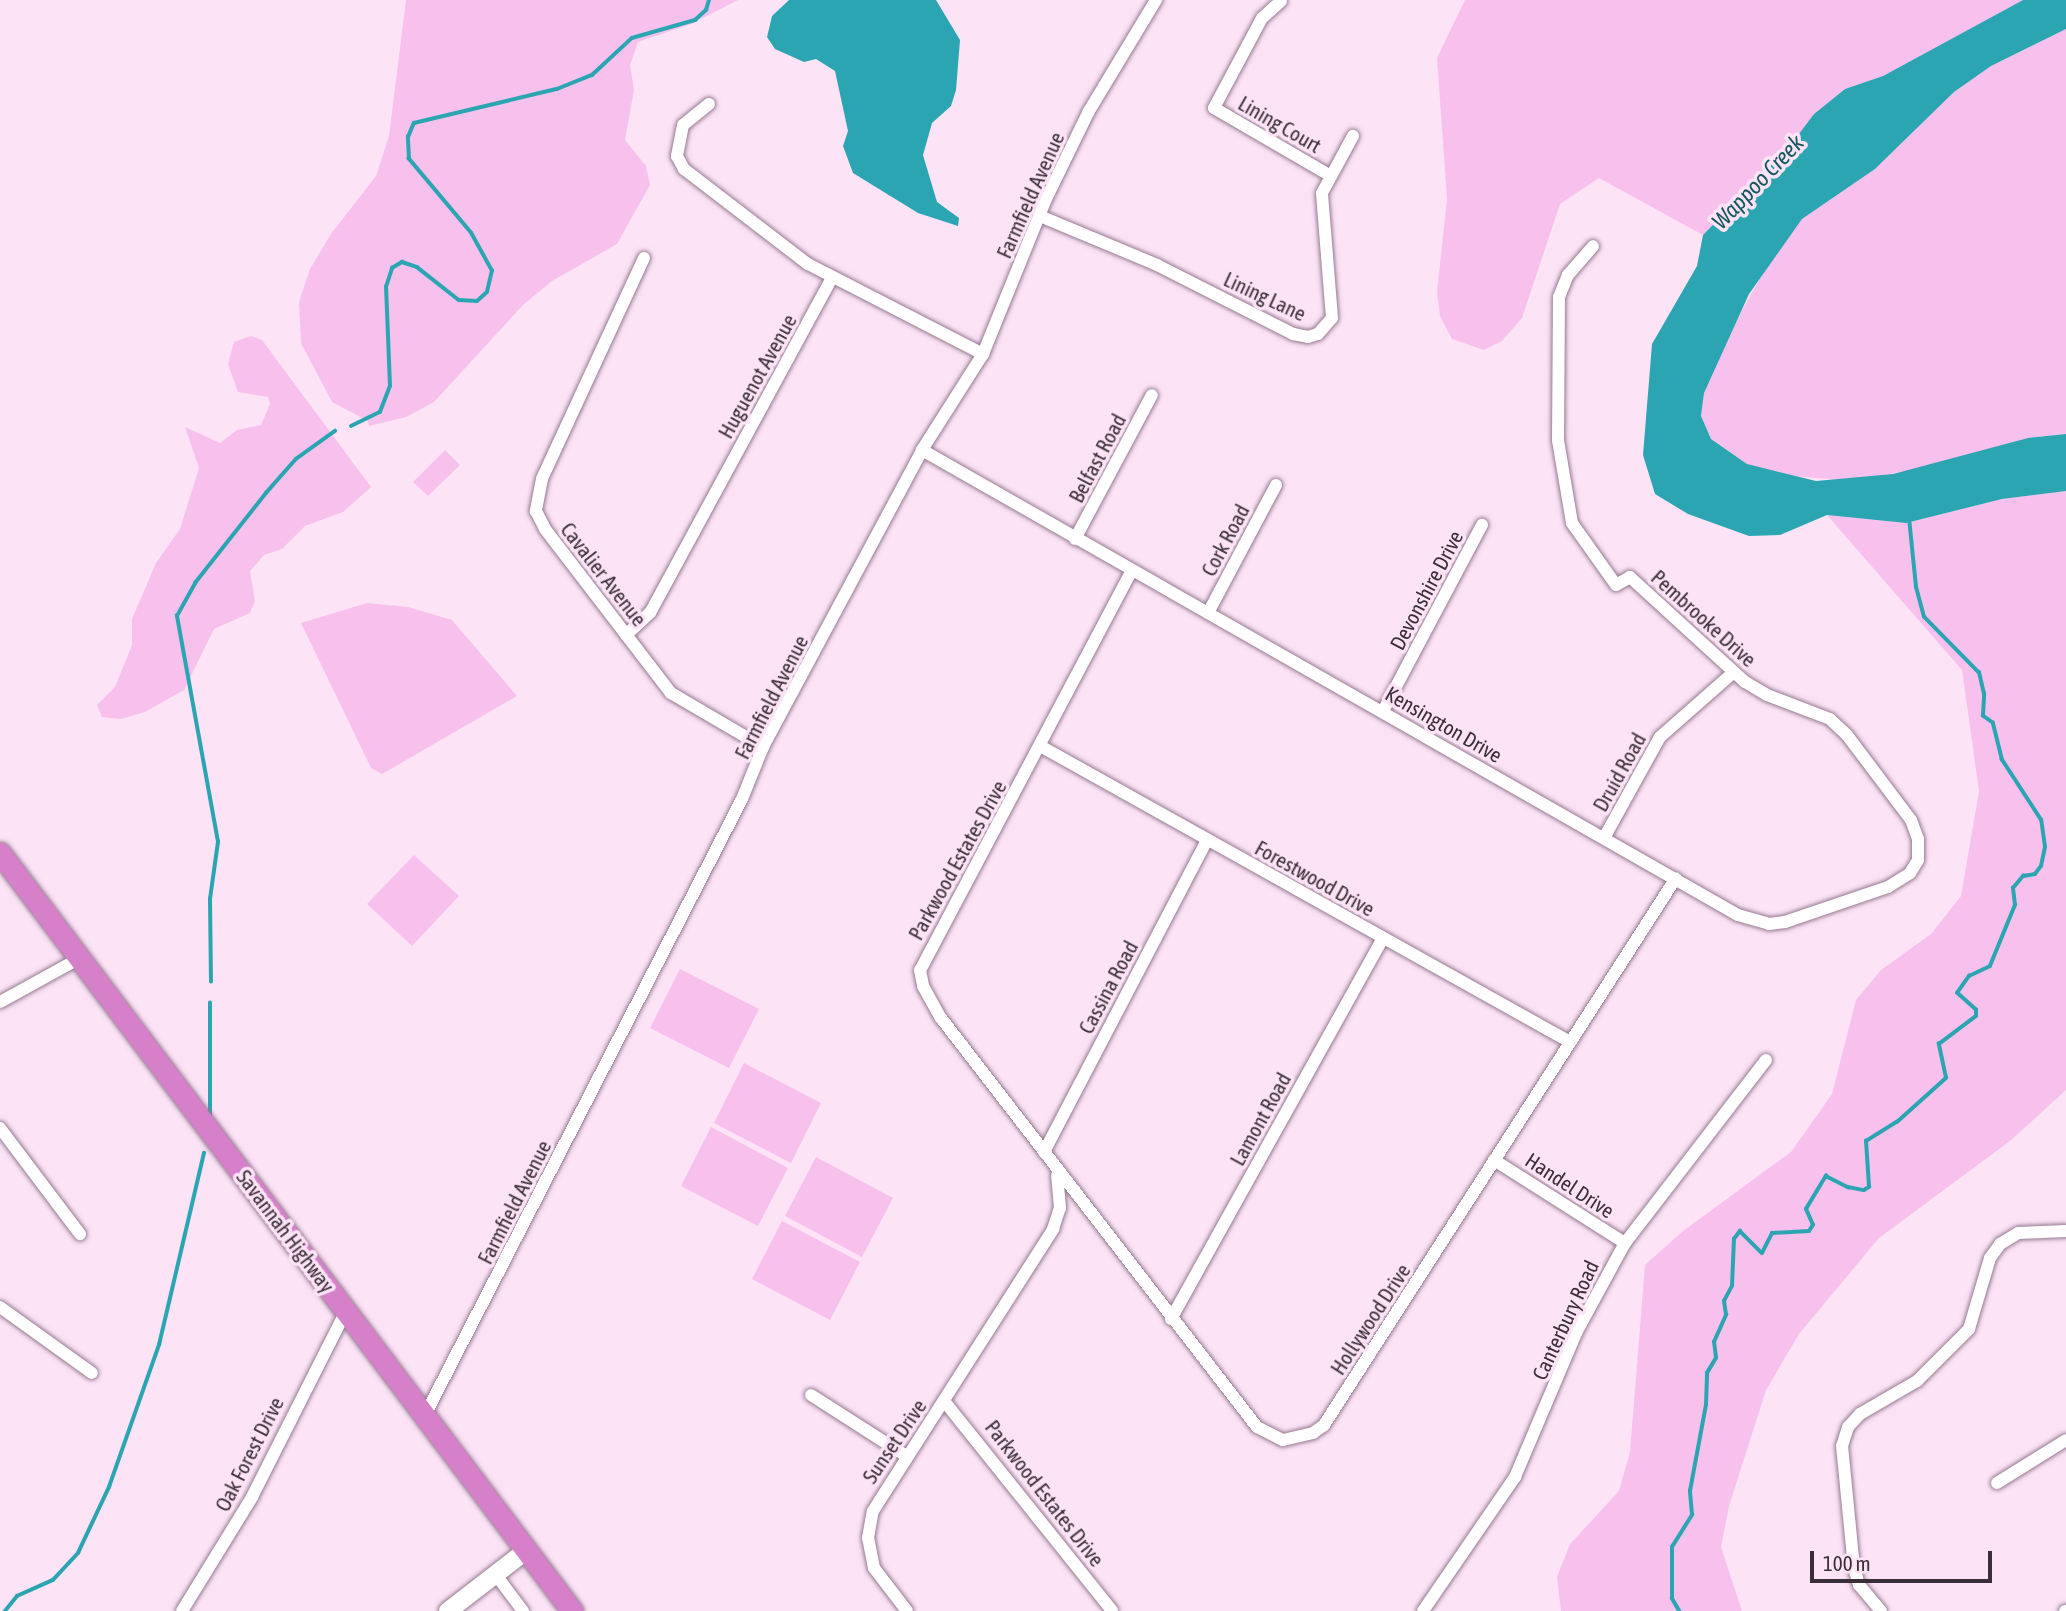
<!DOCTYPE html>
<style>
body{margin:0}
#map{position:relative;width:2066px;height:1611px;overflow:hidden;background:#fce3f6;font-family:"Asap Condensed",sans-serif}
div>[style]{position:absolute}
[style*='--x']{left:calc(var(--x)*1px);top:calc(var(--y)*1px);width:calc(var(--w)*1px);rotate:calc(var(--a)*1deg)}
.green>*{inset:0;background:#f8c1ed}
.water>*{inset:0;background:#2ca5b3}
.stream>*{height:3.5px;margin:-1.75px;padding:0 1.75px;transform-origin:1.75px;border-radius:1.75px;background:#2ca5b3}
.roads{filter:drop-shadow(0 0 2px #967a90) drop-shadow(0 0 2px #967a90)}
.minor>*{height:12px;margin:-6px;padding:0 6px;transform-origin:6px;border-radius:6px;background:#fff}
.secondary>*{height:18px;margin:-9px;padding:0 9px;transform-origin:9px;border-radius:9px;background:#fff}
.trunk>*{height:21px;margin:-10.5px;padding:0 10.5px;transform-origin:10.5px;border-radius:10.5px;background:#d680ca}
span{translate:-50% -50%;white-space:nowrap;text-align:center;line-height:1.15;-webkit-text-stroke:7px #fce3f6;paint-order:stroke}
.street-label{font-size:21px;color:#3a2f38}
.water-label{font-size:23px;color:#16575f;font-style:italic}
.scale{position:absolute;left:1810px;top:1551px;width:182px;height:32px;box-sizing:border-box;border:4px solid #3a2f38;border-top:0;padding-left:9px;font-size:21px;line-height:24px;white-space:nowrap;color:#3a2f38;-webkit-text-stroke:5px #fce3f6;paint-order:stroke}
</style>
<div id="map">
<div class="green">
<div style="clip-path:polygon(406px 0,738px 0,691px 24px,638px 42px,630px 65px,634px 90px,625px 140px,646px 166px,650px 185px,617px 244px,552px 281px,523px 305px,434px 402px,406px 417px,369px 426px,368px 421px,332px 402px,301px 343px,299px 302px,310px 269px,331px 234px,376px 176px,389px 136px)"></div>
<div style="clip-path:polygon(1465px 0,2023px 0,1883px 76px,1845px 89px,1814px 114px,1789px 147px,1703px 235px,1599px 178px,1560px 204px,1522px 318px,1502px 341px,1484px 350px,1452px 339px,1440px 316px,1437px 292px,1447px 199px,1437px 58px)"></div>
<div style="clip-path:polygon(2066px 29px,2066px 434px,2028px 438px,1940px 464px,1855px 481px,1779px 475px,1747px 464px,1711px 439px,1701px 416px,1704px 393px,1725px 340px,1774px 254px,1802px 219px,1875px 169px,1954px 92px,1991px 66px)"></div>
<div style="clip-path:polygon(251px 336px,262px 340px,371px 487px,343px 512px,305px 526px,282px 549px,264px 555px,250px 571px,255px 601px,250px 613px,214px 629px,184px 690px,145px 712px,121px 719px,102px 717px,97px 705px,115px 687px,132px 645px,132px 619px,156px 563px,180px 529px,199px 468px,185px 427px,220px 443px,237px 430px,261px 425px,270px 404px,268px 397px,238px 392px,228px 364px,234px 342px)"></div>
<div style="clip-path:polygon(445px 450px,460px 465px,428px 496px,413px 482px)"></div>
<div style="clip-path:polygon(2066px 491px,2066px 1090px,2010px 1141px,1879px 1238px,1799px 1334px,1766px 1390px,1729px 1506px,1721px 1547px,1742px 1611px,1561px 1611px,1557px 1577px,1570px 1544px,1619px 1491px,1630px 1452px,1645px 1265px,1683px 1231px,1791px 1152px,1832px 1094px,1856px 1000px,1881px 970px,1931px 934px,1961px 896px,1979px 791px,1962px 670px,1827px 515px,1906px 523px,2002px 499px)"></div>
<div style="clip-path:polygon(367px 603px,408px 607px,452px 620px,517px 696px,382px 774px,371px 768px,301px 623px)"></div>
<div style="clip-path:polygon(414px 855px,459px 896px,412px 946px,367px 904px)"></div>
<div style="clip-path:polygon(680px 969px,759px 1009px,729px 1068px,650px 1028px)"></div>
<div style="clip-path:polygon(744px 1063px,821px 1103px,791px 1163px,714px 1123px)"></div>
<div style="clip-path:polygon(711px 1127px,788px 1168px,758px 1226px,681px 1186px)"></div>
<div style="clip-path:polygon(816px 1157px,893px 1198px,862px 1257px,785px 1216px)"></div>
<div style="clip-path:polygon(782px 1221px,860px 1262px,830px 1320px,752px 1279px)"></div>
</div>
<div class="water">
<div style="clip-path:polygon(789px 0,936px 0,960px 40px,956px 90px,951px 106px,932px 123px,923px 155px,937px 202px,959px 218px,958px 226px,918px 213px,853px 173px,843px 146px,848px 131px,835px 71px,816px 59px,804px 62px,775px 49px,767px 37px,772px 16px)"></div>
<div style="clip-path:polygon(2023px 0,2066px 0,2066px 29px,1991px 66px,1954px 92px,1875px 169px,1802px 219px,1749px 294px,1704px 393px,1701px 416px,1711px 439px,1747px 464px,1816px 481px,1893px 474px,2028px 438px,2066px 434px,2066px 491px,2002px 499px,1906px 523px,1827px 515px,1780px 535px,1749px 536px,1688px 514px,1655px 494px,1643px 455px,1652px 344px,1697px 266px,1703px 235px,1789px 147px,1814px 114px,1845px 89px,1883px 76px)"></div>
</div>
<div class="stream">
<div style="--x:351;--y:426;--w:32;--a:-26"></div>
<div style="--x:380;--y:412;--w:28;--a:-69"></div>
<div style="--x:390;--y:386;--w:99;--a:-92.3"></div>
<div style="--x:386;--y:287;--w:20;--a:-72"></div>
<div style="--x:392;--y:268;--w:12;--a:-31"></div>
<div style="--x:402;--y:262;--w:16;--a:18"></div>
<div style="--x:417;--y:267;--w:53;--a:38.2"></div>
<div style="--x:459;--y:300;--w:18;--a:3"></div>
<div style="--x:477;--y:301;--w:13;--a:-42"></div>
<div style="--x:487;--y:292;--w:22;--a:-77"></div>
<div style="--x:492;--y:271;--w:43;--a:-118.9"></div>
<div style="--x:471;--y:233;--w:97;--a:-130"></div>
<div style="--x:409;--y:159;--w:22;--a:-93"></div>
<div style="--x:408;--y:137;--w:15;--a:-67"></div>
<div style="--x:414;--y:123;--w:147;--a:-13.4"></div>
<div style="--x:557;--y:89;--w:38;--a:-22"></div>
<div style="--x:592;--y:75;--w:54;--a:-42.8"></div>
<div style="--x:632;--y:38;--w:66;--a:-15.9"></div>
<div style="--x:695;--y:20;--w:15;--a:-42"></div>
<div style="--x:706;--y:10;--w:10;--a:-73"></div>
<div style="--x:211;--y:982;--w:83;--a:-90.7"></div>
<div style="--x:210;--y:899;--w:58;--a:-82"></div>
<div style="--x:218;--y:842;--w:230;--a:-100.3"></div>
<div style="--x:177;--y:616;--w:38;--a:-61"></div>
<div style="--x:195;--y:583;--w:115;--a:-51.7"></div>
<div style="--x:266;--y:493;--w:45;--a:-48.6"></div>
<div style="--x:296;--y:459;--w:48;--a:-35.7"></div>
<div style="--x:210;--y:1116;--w:113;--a:-90"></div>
<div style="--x:5;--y:1611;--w:19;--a:-51"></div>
<div style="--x:17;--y:1596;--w:39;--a:-24"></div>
<div style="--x:53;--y:1580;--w:37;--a:-47"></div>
<div style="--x:78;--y:1553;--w:73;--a:-64.8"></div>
<div style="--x:109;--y:1487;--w:151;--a:-70.6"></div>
<div style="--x:159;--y:1345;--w:197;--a:-76.8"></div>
<div style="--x:1679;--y:1611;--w:14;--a:-120"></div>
<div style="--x:1672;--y:1599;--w:52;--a:-90"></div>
<div style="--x:1672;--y:1547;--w:38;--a:-58"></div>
<div style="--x:1692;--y:1515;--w:24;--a:-95"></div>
<div style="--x:1690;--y:1491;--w:87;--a:-79.5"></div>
<div style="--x:1706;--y:1405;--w:32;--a:-88"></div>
<div style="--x:1707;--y:1373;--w:17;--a:-59"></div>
<div style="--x:1716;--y:1358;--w:16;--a:-97"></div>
<div style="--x:1714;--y:1342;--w:30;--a:-66"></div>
<div style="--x:1726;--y:1315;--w:14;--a:-98"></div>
<div style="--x:1724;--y:1301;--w:17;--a:-62"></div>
<div style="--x:1732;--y:1286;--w:47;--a:-87.6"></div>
<div style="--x:1734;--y:1239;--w:10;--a:-53"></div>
<div style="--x:1740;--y:1231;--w:31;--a:45"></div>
<div style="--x:1762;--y:1253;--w:22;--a:-63"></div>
<div style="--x:1772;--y:1233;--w:37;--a:-3"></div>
<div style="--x:1809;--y:1231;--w:7;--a:-56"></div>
<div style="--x:1813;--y:1225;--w:17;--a:-114"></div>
<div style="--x:1806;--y:1209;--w:39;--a:-59"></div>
<div style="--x:1826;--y:1176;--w:25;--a:27"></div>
<div style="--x:1848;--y:1187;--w:16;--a:11"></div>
<div style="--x:1864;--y:1190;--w:6;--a:-31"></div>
<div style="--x:1869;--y:1187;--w:46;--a:-93.7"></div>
<div style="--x:1866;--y:1141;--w:36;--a:-32"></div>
<div style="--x:1897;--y:1122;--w:66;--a:-41.9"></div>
<div style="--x:1946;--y:1078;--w:35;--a:-102"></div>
<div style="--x:1939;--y:1044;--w:46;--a:-37.1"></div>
<div style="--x:1976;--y:1016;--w:6;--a:-90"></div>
<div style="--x:1976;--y:1010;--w:25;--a:-138"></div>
<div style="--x:1957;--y:993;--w:21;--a:-55"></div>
<div style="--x:1969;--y:976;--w:23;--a:-25"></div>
<div style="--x:1990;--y:966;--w:66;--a:-67.7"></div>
<div style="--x:2015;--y:905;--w:17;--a:-97"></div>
<div style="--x:2013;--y:888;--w:16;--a:-50"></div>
<div style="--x:2023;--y:876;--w:12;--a:-9"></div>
<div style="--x:2035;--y:874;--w:10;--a:-53"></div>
<div style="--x:2041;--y:866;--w:19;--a:-78"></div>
<div style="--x:2045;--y:847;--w:27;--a:-98"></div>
<div style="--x:2041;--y:820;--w:72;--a:-123"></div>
<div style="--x:2002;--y:760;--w:38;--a:-104"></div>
<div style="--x:1993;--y:723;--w:12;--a:-145"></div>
<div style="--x:1983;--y:716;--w:22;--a:-87"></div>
<div style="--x:1984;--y:694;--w:22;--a:-103"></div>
<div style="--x:1979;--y:673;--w:78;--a:-134.5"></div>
<div style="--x:1924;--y:617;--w:31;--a:-105"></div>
<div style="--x:1916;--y:587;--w:69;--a:-95.8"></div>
</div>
<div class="roads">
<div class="minor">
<div style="--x:1281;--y:1;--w:25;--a:138"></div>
<div style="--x:1262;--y:18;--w:102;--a:118.1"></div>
<div style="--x:1214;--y:108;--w:133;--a:30.2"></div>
<div style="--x:709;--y:104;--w:33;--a:141"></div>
<div style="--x:683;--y:125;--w:32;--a:101"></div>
<div style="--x:677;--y:156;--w:15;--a:62"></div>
<div style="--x:684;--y:169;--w:156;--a:37.5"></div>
<div style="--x:808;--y:264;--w:197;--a:27.2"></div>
<div style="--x:1040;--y:216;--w:127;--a:22.7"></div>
<div style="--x:1157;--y:265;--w:153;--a:26.9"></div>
<div style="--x:1293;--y:334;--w:15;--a:11"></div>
<div style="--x:1308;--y:337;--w:10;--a:-17"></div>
<div style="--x:1318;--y:334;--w:21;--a:-49"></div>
<div style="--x:1332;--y:318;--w:125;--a:-94.6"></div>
<div style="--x:1322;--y:193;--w:65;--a:-61.5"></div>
<div style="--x:644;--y:258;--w:243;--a:114.8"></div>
<div style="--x:542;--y:479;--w:33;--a:101"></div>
<div style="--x:536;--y:511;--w:20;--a:63"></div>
<div style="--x:545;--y:529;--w:207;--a:52.5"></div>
<div style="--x:671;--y:693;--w:107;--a:30.4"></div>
<div style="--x:922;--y:450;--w:939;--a:29.68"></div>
<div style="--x:1738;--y:915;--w:32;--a:16"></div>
<div style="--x:1769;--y:924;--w:16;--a:-7"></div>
<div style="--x:1785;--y:922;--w:109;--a:-18.8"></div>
<div style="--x:1888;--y:887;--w:26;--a:-32"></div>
<div style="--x:1910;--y:873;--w:15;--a:-58"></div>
<div style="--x:1918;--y:860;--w:21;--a:-90"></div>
<div style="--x:1918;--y:839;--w:20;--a:-110"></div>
<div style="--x:1911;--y:820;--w:106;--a:-127"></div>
<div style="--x:1847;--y:735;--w:23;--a:-137"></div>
<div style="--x:1830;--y:719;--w:67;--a:-159.1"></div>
<div style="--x:1767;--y:695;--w:26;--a:-149"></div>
<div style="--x:1745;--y:682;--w:156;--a:-137.6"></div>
<div style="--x:1630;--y:577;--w:16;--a:150"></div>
<div style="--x:1616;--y:585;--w:76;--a:-125.4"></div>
<div style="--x:1572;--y:523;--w:84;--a:-99.6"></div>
<div style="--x:1558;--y:440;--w:143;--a:-89.6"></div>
<div style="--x:1559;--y:297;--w:24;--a:-68"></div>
<div style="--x:1568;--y:275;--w:38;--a:-49"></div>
<div style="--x:1075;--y:539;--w:163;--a:-61.9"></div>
<div style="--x:1131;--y:572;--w:450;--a:117.9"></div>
<div style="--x:920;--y:970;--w:16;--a:79"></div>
<div style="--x:923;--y:986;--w:37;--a:61"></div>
<div style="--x:941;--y:1018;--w:517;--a:52.31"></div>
<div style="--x:1257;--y:1427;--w:29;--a:27"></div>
<div style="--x:1283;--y:1440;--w:31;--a:-13"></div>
<div style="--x:1313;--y:1433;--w:14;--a:-36"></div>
<div style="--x:1324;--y:1425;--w:650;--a:-57.24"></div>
<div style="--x:1208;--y:613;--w:145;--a:-62"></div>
<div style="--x:626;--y:635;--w:33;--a:-43"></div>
<div style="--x:650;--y:613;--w:381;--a:-61.5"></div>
<div style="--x:1383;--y:711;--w:211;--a:-62"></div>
<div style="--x:1042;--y:747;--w:605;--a:29.19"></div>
<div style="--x:1604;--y:838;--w:115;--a:-61"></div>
<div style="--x:1660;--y:737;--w:98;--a:-41.3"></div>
<div style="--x:0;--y:1002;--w:91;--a:-28.8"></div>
<div style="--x:0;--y:1128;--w:133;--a:53"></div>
<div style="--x:1044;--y:1152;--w:352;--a:-62.4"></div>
<div style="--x:1494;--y:1160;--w:155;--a:32.4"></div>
<div style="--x:0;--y:1307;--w:113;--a:35.7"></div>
<div style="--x:1171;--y:1319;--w:436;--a:-60.9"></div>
<div style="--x:811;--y:1395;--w:112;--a:32.6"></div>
<div style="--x:944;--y:1401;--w:269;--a:51.3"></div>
<div style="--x:425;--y:1415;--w:693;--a:-62.77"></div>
<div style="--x:742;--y:799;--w:56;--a:-68"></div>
<div style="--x:763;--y:747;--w:337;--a:-61.8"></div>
<div style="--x:922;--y:450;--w:114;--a:-57.6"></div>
<div style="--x:983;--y:354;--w:167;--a:-67.9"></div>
<div style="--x:1046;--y:199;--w:98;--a:-64"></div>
<div style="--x:1089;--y:111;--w:130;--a:-58.9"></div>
<div style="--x:1997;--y:1483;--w:81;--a:-31.9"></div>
<div style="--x:496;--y:1575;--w:45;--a:53.1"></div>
<div style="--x:182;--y:1611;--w:134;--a:-58.4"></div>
<div style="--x:252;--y:1497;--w:208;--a:-63.2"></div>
<div style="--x:907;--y:1611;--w:54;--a:-127.5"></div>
<div style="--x:874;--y:1568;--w:31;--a:-101"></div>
<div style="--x:868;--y:1538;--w:27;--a:-80"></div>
<div style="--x:873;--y:1511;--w:335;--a:-57.4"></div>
<div style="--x:1053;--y:1229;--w:22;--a:-72"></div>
<div style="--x:1060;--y:1208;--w:33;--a:-95"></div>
<div style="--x:1423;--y:1611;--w:163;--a:-55.5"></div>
<div style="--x:1515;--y:1477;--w:159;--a:-67"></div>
<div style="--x:1577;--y:1331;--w:100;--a:-61.4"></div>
<div style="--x:1625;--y:1243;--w:231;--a:-52.4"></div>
<div style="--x:1881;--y:1611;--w:34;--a:-130"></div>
<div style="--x:1859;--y:1585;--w:18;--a:-106"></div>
<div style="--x:1854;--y:1568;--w:123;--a:-95.6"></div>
<div style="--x:1842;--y:1446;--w:20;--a:-72"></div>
<div style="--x:1848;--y:1427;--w:18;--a:-47"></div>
<div style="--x:1860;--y:1414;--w:66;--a:-30.1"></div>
<div style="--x:1917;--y:1381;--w:74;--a:-45"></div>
<div style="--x:1969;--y:1329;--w:74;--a:-73.5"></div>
<div style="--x:1990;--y:1258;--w:17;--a:-54"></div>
<div style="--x:2000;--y:1244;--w:21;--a:-31"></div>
<div style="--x:2018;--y:1233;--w:48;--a:-2.4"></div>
<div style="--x:2065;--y:1611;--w:1;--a:0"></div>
</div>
<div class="secondary">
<div style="--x:448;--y:1611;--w:100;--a:-37.7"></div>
</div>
<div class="trunk">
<div style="--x:0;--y:853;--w:950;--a:52.96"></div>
</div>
</div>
<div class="street-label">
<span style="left:1280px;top:124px;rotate:30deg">Lining Court</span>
<span style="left:1030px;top:195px;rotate:-66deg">Farmfield Avenue</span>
<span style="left:1265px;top:296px;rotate:25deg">Lining Lane</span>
<span style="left:757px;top:376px;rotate:-61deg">Huguenot Avenue</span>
<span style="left:1097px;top:458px;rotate:-62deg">Belfast Road</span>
<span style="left:1225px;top:540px;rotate:-62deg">Cork Road</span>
<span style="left:604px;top:574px;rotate:52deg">Cavalier Avenue</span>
<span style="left:1426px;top:590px;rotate:-62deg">Devonshire Drive</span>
<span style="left:1704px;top:618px;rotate:42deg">Pembrooke Drive</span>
<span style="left:771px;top:697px;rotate:-63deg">Farmfield Avenue</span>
<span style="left:1444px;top:724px;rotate:30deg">Kensington Drive</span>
<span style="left:1619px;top:772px;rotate:-61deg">Druid Road</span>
<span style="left:957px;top:860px;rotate:-61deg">Parkwood Estates Drive</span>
<span style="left:1315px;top:878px;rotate:29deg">Forestwood Drive</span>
<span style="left:1108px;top:987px;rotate:-62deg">Cassina Road</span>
<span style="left:1260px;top:1119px;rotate:-61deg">Lamont Road</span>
<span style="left:1570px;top:1185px;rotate:33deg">Handel Drive</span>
<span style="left:514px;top:1202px;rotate:-63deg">Farmfield Avenue</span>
<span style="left:286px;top:1231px;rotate:53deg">Savannah Highway</span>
<span style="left:1370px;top:1319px;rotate:-57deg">Hollywood Drive</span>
<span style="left:1565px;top:1320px;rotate:-65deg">Canterbury Road</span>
<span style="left:894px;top:1441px;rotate:-56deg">Sunset Drive</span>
<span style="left:249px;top:1454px;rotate:-63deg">Oak Forest Drive</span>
<span style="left:1045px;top:1493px;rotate:52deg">Parkwood Estates Drive</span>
</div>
<div class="water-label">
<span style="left:1758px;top:182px;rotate:-46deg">Wappoo Creek</span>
</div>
<div class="scale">100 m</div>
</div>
